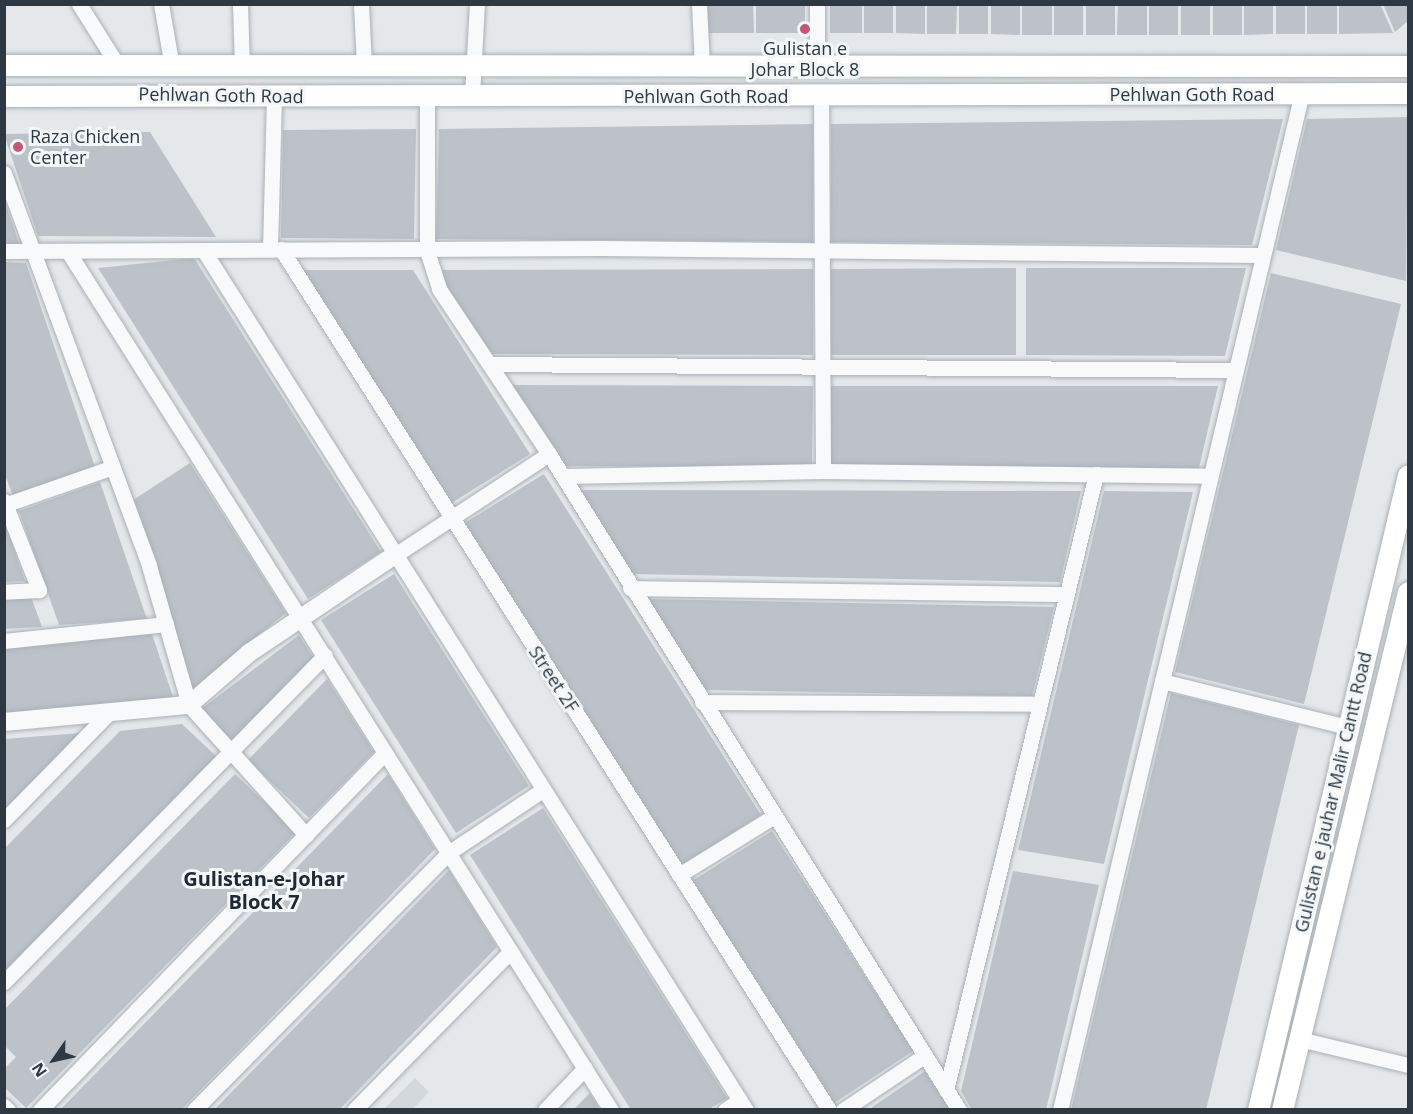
<!DOCTYPE html>
<style>
body{margin:0}
#map{position:relative;width:1413px;height:1114px;overflow:hidden;background:#e5e8eb;font-family:"Open Sans",sans-serif}
div>[style]{position:absolute}
[style*='--x']{left:calc(var(--x)*1px);top:calc(var(--y)*1px);width:calc(var(--w)*1px);rotate:calc(var(--a)*1deg)}
.built>*{inset:0;background:#d3d8dd}
.building>*{inset:0;background:#bcc2c8}
.roads{filter:drop-shadow(0 0 2px #aab0b5) drop-shadow(0 0 2px #aab0b5)}
.minor>*{height:15px;margin:-7.5px;padding:0 7.5px;transform-origin:7.5px;border-radius:7.5px;background:#f7f9fa}
.tertiary>*{height:18px;margin:-9px;padding:0 9px;transform-origin:9px;border-radius:9px;background:#f7f9fa}
.secondary>*{height:21px;margin:-10.5px;padding:0 10.5px;transform-origin:10.5px;border-radius:10.5px;background:#fff}
.dots>*{width:16px;height:16px;translate:-50% -50%;box-sizing:border-box;border:3px solid #f4f7f8;border-radius:50%}
span{translate:-50% -50%;white-space:nowrap;text-align:center;line-height:1.15;-webkit-text-stroke:6px #f4f7f8;paint-order:stroke}
.poi-label{font-size:18px;color:#2e3842}
.left{translate:0 -50%;text-align:left}
.street-label{font-size:18px;color:#2e3842}
.neighbourhood-label{font-size:20px;color:#202933;font-weight:700}
.frame{position:absolute;inset:0;border:6px solid #2e3842;pointer-events:none}
.north{position:absolute;left:24px;top:1030px;width:60px;height:60px;-webkit-text-stroke:4px #f4f7f8;paint-order:stroke;rotate:236deg;font-size:16px;font-weight:700;line-height:24px;text-align:center;color:#2e3842}
.north::after{content:'';display:block;margin:auto;width:21px;height:27px;background:#2e3842;clip-path:polygon(50% 0,100% 100%,50% 72%,0 100%)}
</style>
<div id="map">
<div class="built">
<div style="clip-path:polygon(415px 1078px,429px 1092px,413px 1109px,384px 1109px)"></div>
</div>
<div class="building">
<div style="clip-path:polygon(704px 4px,753px 4px,754px 33px,705px 33px)"></div>
<div style="clip-path:polygon(756px 4px,805px 4px,805px 33px,756px 33px)"></div>
<div style="clip-path:polygon(830px 4px,862px 4px,862px 33px,830px 33px)"></div>
<div style="clip-path:polygon(864px 4px,893px 4px,893px 33px,864px 33px)"></div>
<div style="clip-path:polygon(896px 4px,925px 4px,925px 34px,896px 33px)"></div>
<div style="clip-path:polygon(927px 4px,957px 4px,956px 34px,927px 34px)"></div>
<div style="clip-path:polygon(959px 4px,988px 4px,988px 34px,959px 34px)"></div>
<div style="clip-path:polygon(991px 4px,1020px 4px,1020px 35px,991px 34px)"></div>
<div style="clip-path:polygon(1022px 4px,1052px 4px,1052px 35px,1022px 35px)"></div>
<div style="clip-path:polygon(1054px 4px,1083px 4px,1083px 35px,1054px 35px)"></div>
<div style="clip-path:polygon(1086px 4px,1115px 4px,1115px 35px,1086px 35px)"></div>
<div style="clip-path:polygon(1118px 4px,1147px 4px,1147px 35px,1117px 35px)"></div>
<div style="clip-path:polygon(1149px 4px,1178px 4px,1178px 35px,1149px 35px)"></div>
<div style="clip-path:polygon(1181px 4px,1210px 4px,1210px 35px,1181px 35px)"></div>
<div style="clip-path:polygon(1213px 4px,1242px 4px,1242px 35px,1213px 35px)"></div>
<div style="clip-path:polygon(1244px 4px,1273px 4px,1273px 34px,1244px 35px)"></div>
<div style="clip-path:polygon(1276px 4px,1305px 4px,1305px 34px,1276px 34px)"></div>
<div style="clip-path:polygon(1307px 4px,1337px 4px,1337px 34px,1307px 34px)"></div>
<div style="clip-path:polygon(1339px 4px,1380px 4px,1393px 33px,1339px 34px)"></div>
<div style="clip-path:polygon(1383px 4px,1408px 4px,1408px 21px,1395px 32px)"></div>
<div style="clip-path:polygon(1408px 117px,1406px 281px,1276px 250px,1307px 119px)"></div>
<div style="clip-path:polygon(1283px 119px,1252px 245px,831px 242px,831px 124px)"></div>
<div style="clip-path:polygon(813px 124px,813px 242px,436px 239px,439px 129px)"></div>
<div style="clip-path:polygon(416px 129px,414px 239px,281px 238px,283px 130px)"></div>
<div style="clip-path:polygon(150px 132px,216px 237px,38px 236px,4px 134px)"></div>
<div style="clip-path:polygon(4px 202px,5px 202px,21px 249px,4px 249px)"></div>
<div style="clip-path:polygon(194px 258px,381px 552px,308px 599px,98px 268px)"></div>
<div style="clip-path:polygon(4px 262px,26px 263px,95px 467px,13px 496px,4px 472px)"></div>
<div style="clip-path:polygon(1016px 268px,1016px 355px,831px 355px,831px 269px)"></div>
<div style="clip-path:polygon(1026px 268px,1246px 268px,1225px 356px,1026px 355px)"></div>
<div style="clip-path:polygon(813px 269px,813px 355px,490px 354px,436px 270px)"></div>
<div style="clip-path:polygon(301px 270px,413px 270px,530px 454px,450px 504px)"></div>
<div style="clip-path:polygon(1271px 273px,1401px 304px,1304px 704px,1175px 672px)"></div>
<div style="clip-path:polygon(509px 385px,813px 386px,812px 467px,561px 466px)"></div>
<div style="clip-path:polygon(831px 386px,1218px 386px,1199px 468px,831px 467px)"></div>
<div style="clip-path:polygon(190px 463px,286px 613px,193px 688px,130px 502px)"></div>
<div style="clip-path:polygon(544px 474px,761px 815px,681px 865px,463px 524px)"></div>
<div style="clip-path:polygon(100px 482px,147px 619px,59px 625px,19px 511px)"></div>
<div style="clip-path:polygon(577px 490px,1081px 491px,1060px 582px,630px 574px)"></div>
<div style="clip-path:polygon(1104px 491px,1193px 492px,1104px 864px,1018px 850px)"></div>
<div style="clip-path:polygon(4px 523px,5px 523px,25px 581px,4px 582px)"></div>
<div style="clip-path:polygon(394px 574px,529px 786px,456px 833px,321px 620px)"></div>
<div style="clip-path:polygon(30px 594px,42px 627px,4px 629px,4px 596px)"></div>
<div style="clip-path:polygon(646px 599px,1054px 607px,1032px 696px,704px 690px)"></div>
<div style="clip-path:polygon(152px 634px,174px 700px,4px 713px,4px 645px)"></div>
<div style="clip-path:polygon(299px 635px,313px 657px,230px 742px,197px 712px)"></div>
<div style="clip-path:polygon(327px 679px,374px 752px,309px 818px,248px 760px)"></div>
<div style="clip-path:polygon(1171px 693px,1299px 725px,1279px 807px,1206px 1110px,1071px 1110px)"></div>
<div style="clip-path:polygon(182px 724px,216px 756px,4px 972px,4px 849px,120px 731px)"></div>
<div style="clip-path:polygon(81px 733px,4px 811px,4px 739px)"></div>
<div style="clip-path:polygon(235px 774px,296px 832px,26px 1108px,4px 1087px,4px 1069px,16px 1057px,5px 1046px,5px 1009px)"></div>
<div style="clip-path:polygon(388px 774px,435px 849px,386px 900px,181px 1110px,60px 1110px)"></div>
<div style="clip-path:polygon(543px 808px,727px 1098px,708px 1110px,631px 1110px,470px 855px)"></div>
<div style="clip-path:polygon(772px 831px,913px 1051px,834px 1103px,692px 881px)"></div>
<div style="clip-path:polygon(449px 870px,497px 947px,391px 1056px,339px 1110px,214px 1110px)"></div>
<div style="clip-path:polygon(1013px 871px,1099px 885px,1046px 1110px,972px 1110px,961px 1091px)"></div>
<div style="clip-path:polygon(925px 1071px,950px 1110px,868px 1110px)"></div>
<div style="clip-path:polygon(590px 1093px,600px 1110px,573px 1110px)"></div>
</div>
<div class="roads">
<div class="minor">
<div style="--x:79;--y:4;--w:73;--a:57.8"></div>
<div style="--x:161;--y:4;--w:64;--a:80.1"></div>
<div style="--x:240;--y:4;--w:63;--a:88.2"></div>
<div style="--x:361;--y:4;--w:62;--a:87.2"></div>
<div style="--x:699;--y:4;--w:61;--a:87.2"></div>
<div style="--x:817;--y:65;--w:61;--a:-90"></div>
<div style="--x:472;--y:95;--w:91;--a:-86.9"></div>
<div style="--x:821;--y:95;--w:376;--a:89.7"></div>
<div style="--x:427;--y:98;--w:153;--a:90"></div>
<div style="--x:427;--y:251;--w:40;--a:72"></div>
<div style="--x:439;--y:289;--w:198;--a:56.3"></div>
<div style="--x:549;--y:454;--w:774;--a:57.99"></div>
<div style="--x:4;--y:173;--w:419;--a:69.7"></div>
<div style="--x:149;--y:566;--w:145;--a:73.9"></div>
<div style="--x:189;--y:705;--w:175;--a:48"></div>
<div style="--x:270;--y:249;--w:154;--a:-88.5"></div>
<div style="--x:281;--y:249;--w:1021;--a:57.52"></div>
<div style="--x:4;--y:251;--w:597;--a:-0.29"></div>
<div style="--x:601;--y:248;--w:660;--a:0.61"></div>
<div style="--x:204;--y:251;--w:1016;--a:57.75"></div>
<div style="--x:69;--y:253;--w:1014;--a:57.69"></div>
<div style="--x:489;--y:364;--w:745;--a:0.46"></div>
<div style="--x:563;--y:476;--w:260;--a:-1.1"></div>
<div style="--x:823;--y:471;--w:387;--a:0.7"></div>
<div style="--x:4;--y:501;--w:96;--a:68.5"></div>
<div style="--x:39;--y:590;--w:35;--a:177"></div>
<div style="--x:4;--y:505;--w:115;--a:-19.2"></div>
<div style="--x:395;--y:555;--w:184;--a:-33.3"></div>
<div style="--x:630;--y:588;--w:437;--a:0.8"></div>
<div style="--x:4;--y:641;--w:163;--a:-6"></div>
<div style="--x:1162;--y:681;--w:192;--a:13.9"></div>
<div style="--x:702;--y:702;--w:337;--a:0.3"></div>
<div style="--x:4;--y:820;--w:147;--a:-45.6"></div>
<div style="--x:679;--y:875;--w:112;--a:-31.8"></div>
<div style="--x:4;--y:982;--w:458;--a:-45.5"></div>
<div style="--x:1299;--y:1039;--w:112;--a:13.4"></div>
<div style="--x:946;--y:1090;--w:634;--a:-76.31"></div>
<div style="--x:4;--y:1106;--w:6;--a:45"></div>
<div style="--x:40;--y:1110;--w:496;--a:-46"></div>
<div style="--x:194;--y:1110;--w:361;--a:-45.3"></div>
<div style="--x:448;--y:853;--w:112;--a:-33.7"></div>
<div style="--x:354;--y:1110;--w:222;--a:-45.4"></div>
<div style="--x:545;--y:1110;--w:58;--a:-46.4"></div>
<div style="--x:725;--y:1110;--w:18;--a:-34"></div>
<div style="--x:843;--y:1110;--w:97;--a:-33.7"></div>
<div style="--x:1060;--y:1110;--w:1045;--a:-76.62"></div>
</div>
<div class="tertiary">
<div style="--x:4;--y:722;--w:186;--a:-5.3"></div>
<div style="--x:189;--y:705;--w:79;--a:-40.9"></div>
<div style="--x:249;--y:653;--w:176;--a:-33.9"></div>
</div>
<div class="secondary">
<div style="--x:4;--y:65;--w:1404;--a:0.04"></div>
<div style="--x:4;--y:96;--w:1404;--a:-0.12"></div>
<div style="--x:1258;--y:1110;--w:652;--a:-76.71"></div>
<div style="--x:1282;--y:1110;--w:533;--a:-76.33"></div>
</div>
</div>
<div class="dots">
<div style="left:805px;top:29px;background:#c35778"></div>
<div style="left:18px;top:147px;background:#c35778"></div>
</div>
<div class="poi-label">
<span style="left:805px;top:59px">Gulistan e<br>Johar Block 8</span>
<span class="left" style="left:30px;top:147px">Raza Chicken<br>Center</span>
</div>
<div class="street-label">
<span style="left:1192px;top:94px">Pehlwan Goth Road</span>
<span style="left:221px;top:95px;rotate:1deg">Pehlwan Goth Road</span>
<span style="left:706px;top:96px">Pehlwan Goth Road</span>
<span style="left:554px;top:679px;rotate:57deg">Street 2F</span>
<span style="left:1333px;top:792px;rotate:-77deg">Gulistan e jauhar Malir Cantt Road</span>
</div>
<div class="neighbourhood-label">
<span style="left:264px;top:890px">Gulistan-e-Johar<br>Block 7</span>
</div>
<div class="frame"></div>
<div class="north">N</div>
</div>
